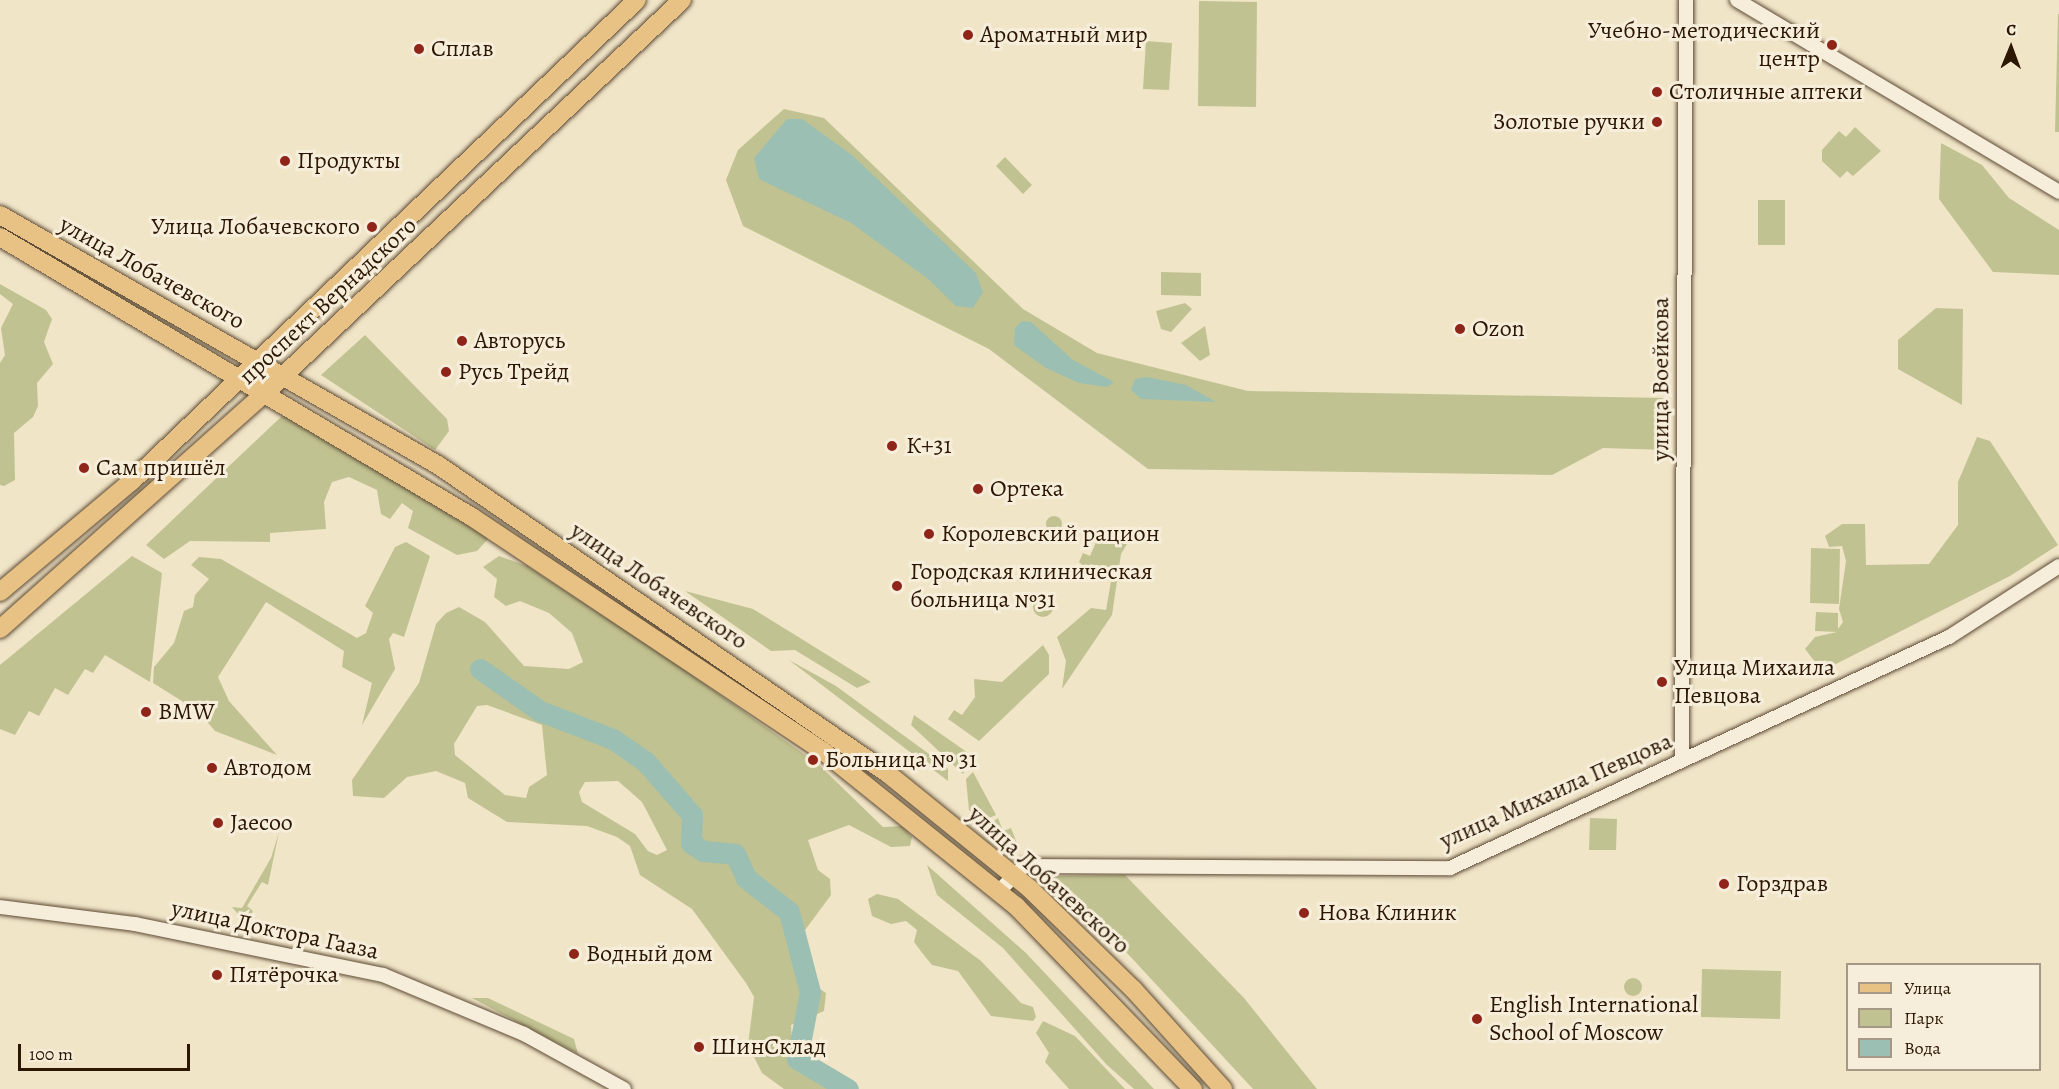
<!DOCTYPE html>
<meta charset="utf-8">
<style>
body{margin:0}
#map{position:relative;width:2059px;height:1089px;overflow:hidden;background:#f1e5c8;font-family:Alegreya,serif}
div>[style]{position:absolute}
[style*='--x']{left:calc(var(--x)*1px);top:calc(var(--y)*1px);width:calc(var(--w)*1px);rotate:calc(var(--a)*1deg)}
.green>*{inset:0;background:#c1c291}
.round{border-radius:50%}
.water>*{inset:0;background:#9bbfb2}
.river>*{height:21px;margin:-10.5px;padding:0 10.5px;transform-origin:10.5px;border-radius:10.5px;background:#9bbfb2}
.roads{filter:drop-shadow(0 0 2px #5c4a34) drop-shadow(0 0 2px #5c4a34)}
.minor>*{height:14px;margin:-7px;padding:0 7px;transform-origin:7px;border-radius:7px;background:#f6eedb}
.major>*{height:18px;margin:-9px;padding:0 9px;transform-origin:9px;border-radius:9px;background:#e8c284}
.dots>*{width:16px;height:16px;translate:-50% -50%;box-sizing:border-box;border:3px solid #f6eedb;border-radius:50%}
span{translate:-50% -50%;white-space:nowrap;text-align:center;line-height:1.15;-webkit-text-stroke:6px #f6eedb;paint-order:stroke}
.poi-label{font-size:24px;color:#2b1702}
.right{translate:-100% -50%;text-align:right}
.left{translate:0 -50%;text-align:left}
.street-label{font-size:24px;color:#2b1702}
.legend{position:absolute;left:1846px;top:963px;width:195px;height:108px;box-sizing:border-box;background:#f6eedb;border:2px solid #a59884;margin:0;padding:8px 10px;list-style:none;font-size:18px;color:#2b1702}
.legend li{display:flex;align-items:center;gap:12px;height:30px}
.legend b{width:30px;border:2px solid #a59884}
.north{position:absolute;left:1981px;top:18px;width:60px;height:60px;-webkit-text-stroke:4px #f6eedb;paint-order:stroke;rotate:1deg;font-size:16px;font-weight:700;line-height:24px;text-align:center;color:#2b1702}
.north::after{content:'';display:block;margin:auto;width:21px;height:27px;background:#2b1702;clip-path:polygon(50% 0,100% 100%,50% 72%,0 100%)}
.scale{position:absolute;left:18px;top:1044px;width:172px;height:27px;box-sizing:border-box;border:3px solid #2b1702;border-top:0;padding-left:8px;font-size:18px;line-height:21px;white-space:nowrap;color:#2b1702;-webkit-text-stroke:4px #f6eedb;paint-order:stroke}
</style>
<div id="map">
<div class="green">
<div style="clip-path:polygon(1199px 1px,1257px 2px,1256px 107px,1198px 106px)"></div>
<div style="clip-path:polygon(2058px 14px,2059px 14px,2059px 132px,2055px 132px)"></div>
<div style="clip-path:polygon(1146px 41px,1172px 43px,1169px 90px,1143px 89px)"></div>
<div style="clip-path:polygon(784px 109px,824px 118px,1023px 309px,1097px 353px,1248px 391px,1666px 398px,1667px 450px,1603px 448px,1552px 475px,1148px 469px,989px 349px,743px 226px,726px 180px,738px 150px)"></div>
<div style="clip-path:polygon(1855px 127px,1881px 151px,1853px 176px,1847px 171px,1840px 178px,1822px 161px,1822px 150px,1839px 131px,1846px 137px)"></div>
<div style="clip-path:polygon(1941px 143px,1982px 165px,2009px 198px,2059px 230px,2059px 275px,1993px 272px,1939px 199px)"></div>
<div style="clip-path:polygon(1005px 157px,1032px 185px,1023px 194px,996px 166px)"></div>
<div style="clip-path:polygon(1758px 200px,1785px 200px,1785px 245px,1758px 245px)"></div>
<div style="clip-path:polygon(1161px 272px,1201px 273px,1201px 296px,1161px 295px)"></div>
<div style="clip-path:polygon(0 284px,46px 310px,52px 319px,44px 342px,53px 364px,37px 383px,38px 406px,33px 417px,14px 433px,15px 480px,4px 486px,0 485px,0 363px,5px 355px,1px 328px,13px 304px,0 294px)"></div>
<div style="clip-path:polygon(1185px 303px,1192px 309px,1171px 332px,1161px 329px,1156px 311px)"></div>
<div style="clip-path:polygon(1936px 308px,1963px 309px,1962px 405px,1898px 369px,1898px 340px)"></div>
<div style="clip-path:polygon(1205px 326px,1210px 355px,1200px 361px,1181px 343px)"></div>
<div style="clip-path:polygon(365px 335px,447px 419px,449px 431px,435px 450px,321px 375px)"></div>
<div style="clip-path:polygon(283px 415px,486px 531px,488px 539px,477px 551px,457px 555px,408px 528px,413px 511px,402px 503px,390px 519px,381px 514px,377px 490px,349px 477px,332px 482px,324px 502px,326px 529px,270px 533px,270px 542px,190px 541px,164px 559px,146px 545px)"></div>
<div style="clip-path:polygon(1977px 437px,1990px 441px,2058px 545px,2010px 576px,1822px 671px,1805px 649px,1815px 637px,1837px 632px,1815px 631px,1816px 612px,1838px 613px,1838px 629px,1843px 622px,1839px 609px,1846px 561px,1842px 546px,1829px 547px,1825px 536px,1842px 524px,1865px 524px,1866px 565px,1929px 564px,1958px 525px,1958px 482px)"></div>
<div class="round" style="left:1046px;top:516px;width:16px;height:16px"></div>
<div style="clip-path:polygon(1125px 537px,1130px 539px,1121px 554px,1112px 615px,1062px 689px,1066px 661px,1057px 637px,1091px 608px,1106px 610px,1111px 581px,1096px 578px,1079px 562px,1083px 553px,1090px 556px,1097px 540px,1109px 539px,1117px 546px)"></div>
<div style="clip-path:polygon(406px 542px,430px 556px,404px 637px,393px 633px,389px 639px,395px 669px,362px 725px,372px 683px,342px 667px,344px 651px,266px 602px,218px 677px,229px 701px,277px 755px,215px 731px,198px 711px,153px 683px,154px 667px,174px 643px,184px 611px,193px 607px,195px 595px,209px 579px,191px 565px,199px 557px,221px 559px,357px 638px,366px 633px,373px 613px,365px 606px,395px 547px)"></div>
<div style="clip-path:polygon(1811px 548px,1840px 549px,1839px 604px,1810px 603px)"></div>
<div style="clip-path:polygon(132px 556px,162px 573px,150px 682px,105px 655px,93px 673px,85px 669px,68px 695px,55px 688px,39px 716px,29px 711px,15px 735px,0 729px,0 665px)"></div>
<div style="clip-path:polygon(evenodd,499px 556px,527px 566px,672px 661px,818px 764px,883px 827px,902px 826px,912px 837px,910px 846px,891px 847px,849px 825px,808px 840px,818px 870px,830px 879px,831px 895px,794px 945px,800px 976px,826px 993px,824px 1011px,791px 1025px,792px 1039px,796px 1069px,832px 1089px,784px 1089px,762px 1073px,748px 1045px,754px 997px,746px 983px,692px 909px,640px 875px,630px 846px,617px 837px,587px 826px,507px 822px,468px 798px,465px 783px,436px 771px,407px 777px,384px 798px,353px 796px,352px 780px,419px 683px,436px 624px,446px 613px,459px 607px,485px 622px,524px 666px,569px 669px,583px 662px,572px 633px,549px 613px,520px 601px,506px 606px,494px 597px,497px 579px,483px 567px,499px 556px,487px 705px,542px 725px,547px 775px,529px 787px,526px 798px,505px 795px,455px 755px,454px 744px,477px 706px,487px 705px,499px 556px,618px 781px,642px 802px,667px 850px,657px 855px,648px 851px,635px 834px,582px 802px,579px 792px,585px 782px,618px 781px)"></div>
<div style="clip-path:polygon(685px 591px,753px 609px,871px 682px,857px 688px,795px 650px,771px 651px)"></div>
<div class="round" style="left:1033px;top:597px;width:20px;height:20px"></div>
<div style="clip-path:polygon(1043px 645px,1049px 655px,1049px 674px,979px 741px,948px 719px,954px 710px,962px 715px,975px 697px,974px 679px,1002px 682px)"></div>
<div style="clip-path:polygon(789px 660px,836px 686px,940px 762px,948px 769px,948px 781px)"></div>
<div style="clip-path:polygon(914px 715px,971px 755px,963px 774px,911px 725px)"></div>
<div style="clip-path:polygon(973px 772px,996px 815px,982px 821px,969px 810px,966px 779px)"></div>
<div style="clip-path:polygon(998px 818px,1003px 831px,1011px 828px,1019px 848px,990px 824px)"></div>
<div style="clip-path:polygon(1590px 818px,1617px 819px,1616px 850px,1589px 850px)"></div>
<div style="clip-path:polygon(279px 832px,268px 885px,262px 882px,247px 906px,253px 911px,250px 916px,237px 913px,232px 907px,242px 908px,271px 858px)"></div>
<div style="clip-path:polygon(927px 865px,1026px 953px,1154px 1089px,1134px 1089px,1107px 1065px,1003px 948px,937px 895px)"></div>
<div style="clip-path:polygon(1125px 875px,1244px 998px,1317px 1089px,1253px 1089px,1127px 953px,1045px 876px)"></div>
<div style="clip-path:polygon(877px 894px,898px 899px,981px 961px,1021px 1003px,1033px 1007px,1036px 1017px,1033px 1021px,991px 1016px,958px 971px,932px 965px,923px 954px,914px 942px,917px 930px,906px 921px,891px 924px,872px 916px,868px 899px)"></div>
<div style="clip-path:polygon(1702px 969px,1781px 971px,1780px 1019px,1701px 1017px)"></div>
<div class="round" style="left:1624px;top:978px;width:18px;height:18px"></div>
<div style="clip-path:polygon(472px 998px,488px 998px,574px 1039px,578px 1054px)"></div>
<div style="clip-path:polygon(1043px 1021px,1075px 1036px,1125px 1089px,1069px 1089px,1045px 1062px,1049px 1053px,1036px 1033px)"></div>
</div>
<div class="water">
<div style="clip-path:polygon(787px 119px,802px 119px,852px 155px,976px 273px,983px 292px,973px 308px,956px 306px,927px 278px,851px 223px,759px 179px,754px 158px)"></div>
<div style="clip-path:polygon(1022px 321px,1031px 322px,1073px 360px,1114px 382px,1107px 387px,1079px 383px,1046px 368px,1014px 345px,1015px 328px)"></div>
<div style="clip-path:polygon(1147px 377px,1186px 385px,1216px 402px,1141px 399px,1131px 390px,1135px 379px)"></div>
</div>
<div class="river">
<div style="--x:480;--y:669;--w:73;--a:35"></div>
<div style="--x:540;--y:711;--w:78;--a:21"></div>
<div style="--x:613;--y:739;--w:40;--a:34.9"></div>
<div style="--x:646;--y:762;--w:70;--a:49"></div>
<div style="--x:692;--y:815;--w:28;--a:92"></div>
<div style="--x:691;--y:843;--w:14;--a:34"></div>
<div style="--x:703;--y:851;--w:32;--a:5"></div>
<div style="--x:735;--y:854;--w:26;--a:65"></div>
<div style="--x:746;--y:878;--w:55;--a:38.3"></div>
<div style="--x:789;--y:912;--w:83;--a:75.3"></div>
<div style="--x:810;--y:992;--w:68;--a:101"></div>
<div style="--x:797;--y:1059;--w:59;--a:30.5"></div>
</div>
<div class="roads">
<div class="minor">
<div style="--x:1737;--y:0;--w:375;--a:30.8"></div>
<div style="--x:1682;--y:758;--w:758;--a:-89.7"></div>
<div style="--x:999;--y:891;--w:35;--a:-45"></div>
<div style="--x:1024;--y:866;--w:426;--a:0.3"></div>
<div style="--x:1450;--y:868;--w:550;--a:-24.84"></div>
<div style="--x:1949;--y:637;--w:131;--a:-32.8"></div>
<div style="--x:0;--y:907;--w:136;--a:7.2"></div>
<div style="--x:135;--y:924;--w:253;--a:11.6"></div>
<div style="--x:383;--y:975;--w:153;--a:22.7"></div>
<div style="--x:524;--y:1034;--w:114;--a:28.8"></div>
</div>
<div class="major">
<div style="--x:0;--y:215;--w:504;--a:29.72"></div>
<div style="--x:438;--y:465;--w:544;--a:34.45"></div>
<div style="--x:887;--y:773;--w:184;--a:39"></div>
<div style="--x:1030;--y:889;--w:144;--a:44.2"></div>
<div style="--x:1133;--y:989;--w:135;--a:48"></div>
<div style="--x:0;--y:237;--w:549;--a:30.68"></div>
<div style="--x:472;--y:517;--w:422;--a:33.7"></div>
<div style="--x:823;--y:751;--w:248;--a:38.8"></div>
<div style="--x:1016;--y:906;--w:255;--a:46"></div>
<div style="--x:0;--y:592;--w:172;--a:-40.1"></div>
<div style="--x:132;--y:481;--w:697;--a:-43.61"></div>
<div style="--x:0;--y:629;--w:355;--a:-41.7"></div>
<div style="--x:265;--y:393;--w:573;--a:-43.3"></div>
</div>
</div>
<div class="dots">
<div style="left:968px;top:35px;background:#8f2418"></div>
<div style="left:1832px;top:45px;background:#8f2418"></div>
<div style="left:419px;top:49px;background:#8f2418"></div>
<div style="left:1657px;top:92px;background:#8f2418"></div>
<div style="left:1657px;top:122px;background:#8f2418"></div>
<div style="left:285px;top:161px;background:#8f2418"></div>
<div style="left:372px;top:227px;background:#8f2418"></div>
<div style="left:1460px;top:329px;background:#8f2418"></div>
<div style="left:462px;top:341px;background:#8f2418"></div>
<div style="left:446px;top:372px;background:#8f2418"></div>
<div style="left:892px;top:446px;background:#8f2418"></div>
<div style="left:84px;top:468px;background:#8f2418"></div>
<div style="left:978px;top:489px;background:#8f2418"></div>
<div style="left:929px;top:534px;background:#8f2418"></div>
<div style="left:897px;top:586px;background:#8f2418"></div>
<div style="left:1662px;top:682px;background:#8f2418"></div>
<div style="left:146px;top:712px;background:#8f2418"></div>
<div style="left:813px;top:760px;background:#8f2418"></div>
<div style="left:212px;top:768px;background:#8f2418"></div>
<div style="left:218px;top:823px;background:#8f2418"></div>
<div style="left:1724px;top:884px;background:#8f2418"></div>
<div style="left:1304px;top:913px;background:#8f2418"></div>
<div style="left:574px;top:954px;background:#8f2418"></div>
<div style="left:217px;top:975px;background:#8f2418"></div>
<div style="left:1477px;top:1019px;background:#8f2418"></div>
<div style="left:699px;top:1047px;background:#8f2418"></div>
</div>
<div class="poi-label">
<span class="right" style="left:1820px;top:45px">Учебно-методический<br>центр</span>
<span class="left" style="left:980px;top:35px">Ароматный мир</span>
<span class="left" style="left:431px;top:49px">Сплав</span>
<span class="left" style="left:1669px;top:92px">Столичные аптеки</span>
<span class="right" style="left:1645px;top:122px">Золотые ручки</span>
<span class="left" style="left:297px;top:161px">Продукты</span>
<span class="right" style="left:360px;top:227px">Улица Лобачевского</span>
<span class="left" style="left:1472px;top:329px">Ozon</span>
<span class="left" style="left:474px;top:341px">Авторусь</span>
<span class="left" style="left:458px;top:372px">Русь Трейд</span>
<span class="left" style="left:906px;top:446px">К+31</span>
<span class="left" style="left:96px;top:468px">Сам пришёл</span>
<span class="left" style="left:990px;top:489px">Ортека</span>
<span class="left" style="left:941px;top:534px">Королевский рацион</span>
<span class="left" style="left:910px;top:586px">Городская клиническая<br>больница №31</span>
<span class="left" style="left:1674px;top:682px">Улица Михаила<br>Певцова</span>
<span class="left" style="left:158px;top:712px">BMW</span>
<span class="left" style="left:825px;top:760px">Больница № 31</span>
<span class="left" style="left:224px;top:768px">Автодом</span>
<span class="left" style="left:230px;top:823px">Jaecoo</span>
<span class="left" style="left:1736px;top:884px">Горздрав</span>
<span class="left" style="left:1318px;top:913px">Нова Клиник</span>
<span class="left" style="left:586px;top:954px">Водный дом</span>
<span class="left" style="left:229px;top:975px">Пятёрочка</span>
<span class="left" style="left:1489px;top:1019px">English International<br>School of Moscow</span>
<span class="left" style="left:711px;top:1047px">ШинСклад</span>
</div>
<div class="street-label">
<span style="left:152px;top:273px;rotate:29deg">улица Лобачевского</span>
<span style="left:328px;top:301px;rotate:-43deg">проспект Вернадского</span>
<span style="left:1661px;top:379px;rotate:-90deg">улица Воейкова</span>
<span style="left:659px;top:586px;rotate:34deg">улица Лобачевского</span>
<span style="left:1556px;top:791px;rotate:-24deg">улица Михаила Певцова</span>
<span style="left:1049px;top:880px;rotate:42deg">улица Лобачевского</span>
<span style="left:275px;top:930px;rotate:12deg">улица Доктора Гааза</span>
</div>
<ul class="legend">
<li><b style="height:8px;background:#e8c284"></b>Улица</li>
<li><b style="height:16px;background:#c1c291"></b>Парк</li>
<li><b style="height:16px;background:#9bbfb2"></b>Вода</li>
</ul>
<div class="north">С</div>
<div class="scale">100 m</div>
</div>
